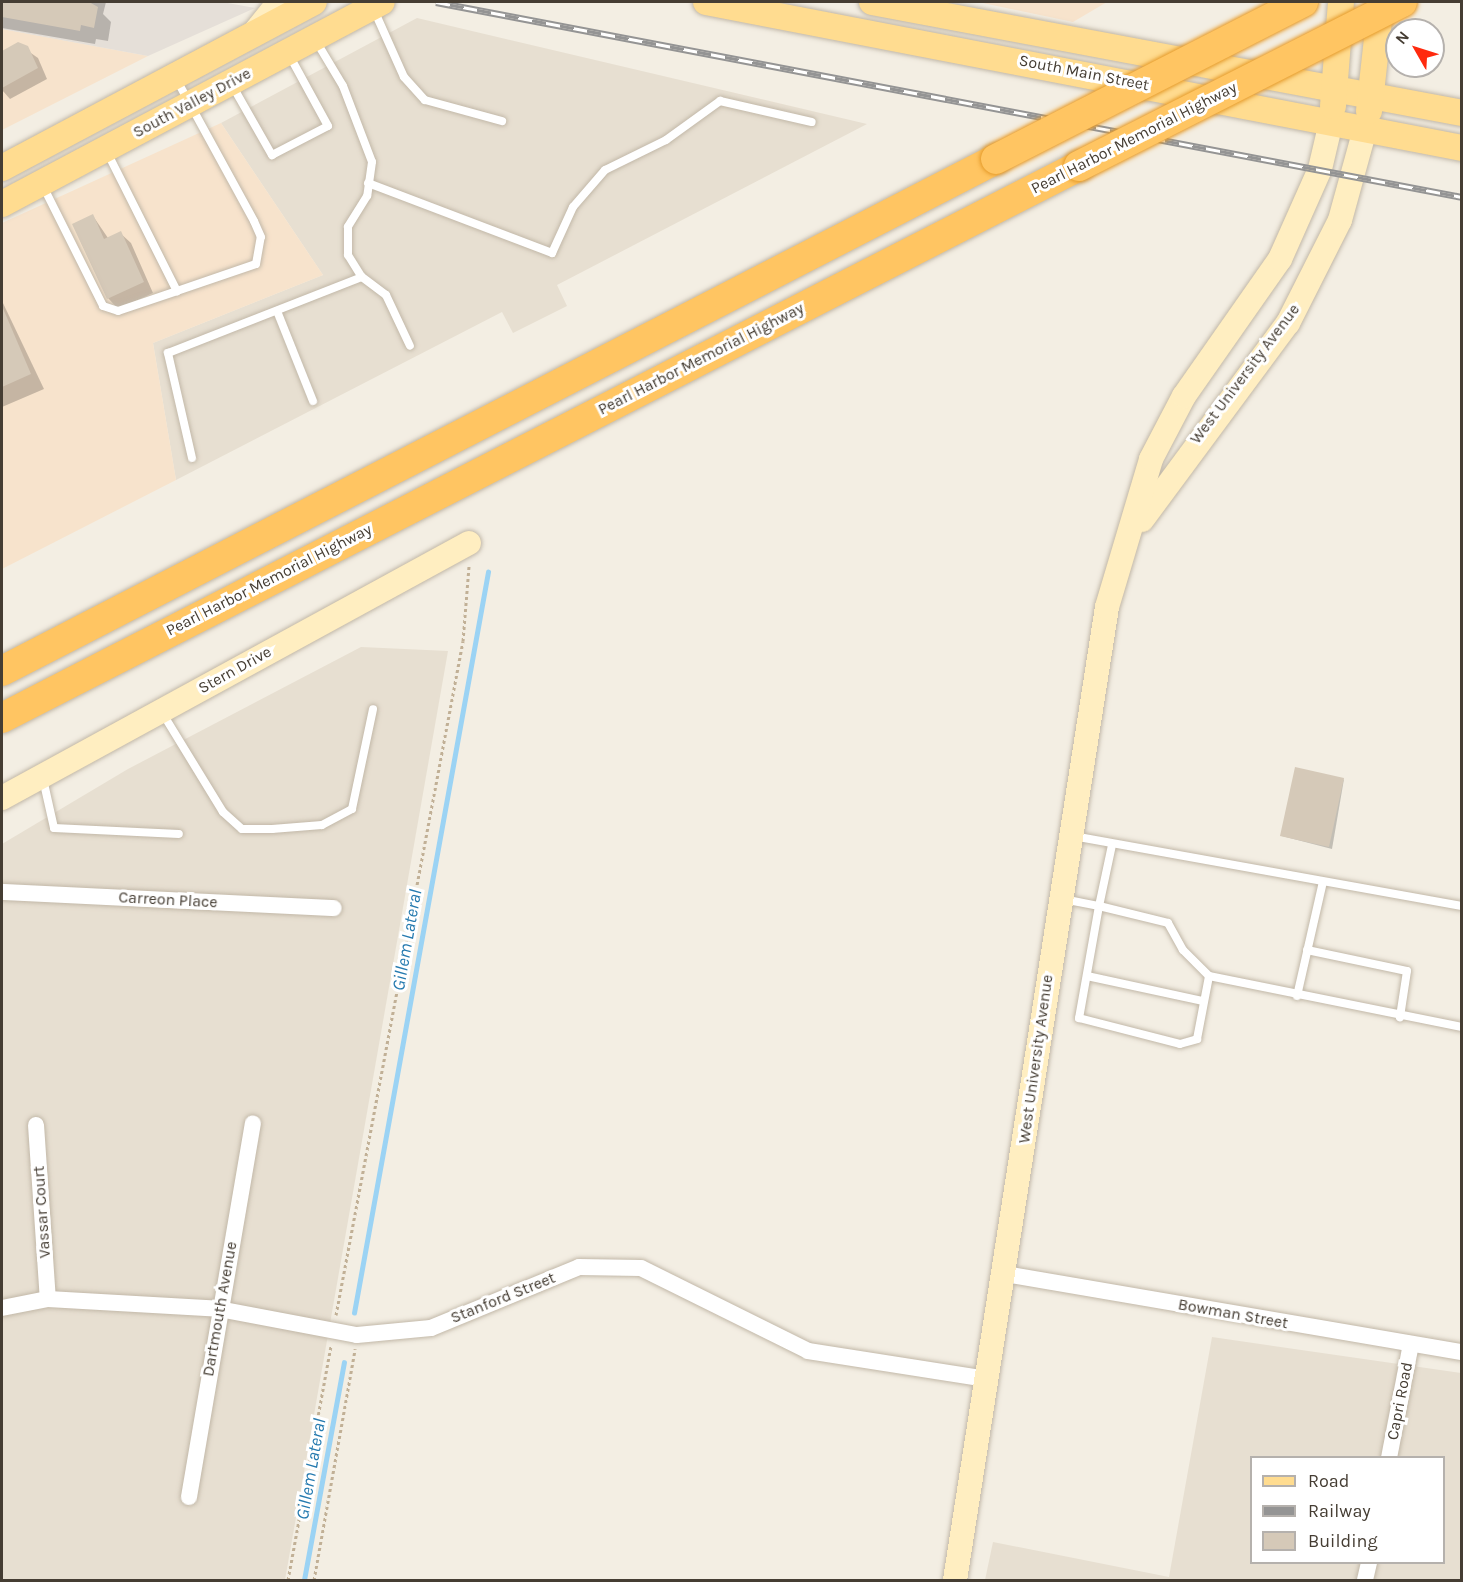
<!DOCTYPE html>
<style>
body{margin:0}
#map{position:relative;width:1463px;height:1582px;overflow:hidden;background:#f3eee3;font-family:Karla,sans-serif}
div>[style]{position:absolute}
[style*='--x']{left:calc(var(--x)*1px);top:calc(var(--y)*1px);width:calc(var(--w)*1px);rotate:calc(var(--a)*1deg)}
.residential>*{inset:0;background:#e7dfd1}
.commercial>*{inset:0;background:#f7e3cc}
.industrial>*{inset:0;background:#e5dfd8}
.shadow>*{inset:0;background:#0003}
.stream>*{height:4.5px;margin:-2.25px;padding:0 2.25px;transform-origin:2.25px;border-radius:2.25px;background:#9bd3f4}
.building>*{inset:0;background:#d5c9b8}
.path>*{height:3px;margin-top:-1.5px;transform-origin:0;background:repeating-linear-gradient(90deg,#c1b096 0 3px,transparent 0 6px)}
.roads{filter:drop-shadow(0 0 2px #c2b8a8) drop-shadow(0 0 2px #c2b8a8)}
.lane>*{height:8px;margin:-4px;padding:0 4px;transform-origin:4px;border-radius:4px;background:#fff}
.street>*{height:16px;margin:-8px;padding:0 8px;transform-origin:8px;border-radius:8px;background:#fff}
.secondary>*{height:24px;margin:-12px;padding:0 12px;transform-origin:12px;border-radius:12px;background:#ffeec1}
.primary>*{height:26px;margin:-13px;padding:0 13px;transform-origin:13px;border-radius:13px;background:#ffdc90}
.highway>*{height:30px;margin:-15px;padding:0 15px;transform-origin:15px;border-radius:15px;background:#ffc562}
.rail>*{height:7px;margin-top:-3.5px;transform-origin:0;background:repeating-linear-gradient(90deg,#fff 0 14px,#949494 0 28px);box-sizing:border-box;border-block:2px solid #949494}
.bridges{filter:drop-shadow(0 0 2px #e69b2a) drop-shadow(0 0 2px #e69b2a)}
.highway-bridge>*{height:30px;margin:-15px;padding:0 15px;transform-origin:15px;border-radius:15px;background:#ffc562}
span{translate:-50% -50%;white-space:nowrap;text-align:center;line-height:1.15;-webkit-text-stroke:6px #fff;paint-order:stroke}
.street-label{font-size:16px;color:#453d33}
.water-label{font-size:18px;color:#257aaf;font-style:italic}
.frame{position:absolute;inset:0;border:3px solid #453d33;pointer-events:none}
.legend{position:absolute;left:1250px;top:1456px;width:195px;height:108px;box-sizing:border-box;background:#fff;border:2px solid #b5b1ad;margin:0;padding:8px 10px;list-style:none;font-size:18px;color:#453d33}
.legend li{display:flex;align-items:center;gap:12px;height:30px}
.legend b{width:30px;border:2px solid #b5b1ad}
.north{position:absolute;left:1385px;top:18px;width:60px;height:60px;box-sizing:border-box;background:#fff;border:2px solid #b5b1ad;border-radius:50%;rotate:309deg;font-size:16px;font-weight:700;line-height:24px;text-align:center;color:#453d33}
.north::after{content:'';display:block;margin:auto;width:21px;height:27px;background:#ff2a0e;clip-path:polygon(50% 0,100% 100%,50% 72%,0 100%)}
</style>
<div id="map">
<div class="residential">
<i style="clip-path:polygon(417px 18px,867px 124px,557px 285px,567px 306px,513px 333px,502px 312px,176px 480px,153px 343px,323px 275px,221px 123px)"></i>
<i style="clip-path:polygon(361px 647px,448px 651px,285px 1580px,2px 1580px,2px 844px,128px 769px)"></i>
<i style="clip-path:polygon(evenodd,1212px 1337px,1461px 1373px,1461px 1580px,985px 1580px,993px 1542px,1169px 1577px,1212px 1337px,1252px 1458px,1444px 1458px,1444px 1562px,1252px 1562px,1252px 1458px)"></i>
</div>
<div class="commercial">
<i style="clip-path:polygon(978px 2px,1107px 2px,1073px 22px)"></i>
<i style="clip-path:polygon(2px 29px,148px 56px,2px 130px)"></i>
<i style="clip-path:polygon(221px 123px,323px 275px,153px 343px,176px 480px,2px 569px,2px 223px)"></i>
</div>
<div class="industrial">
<i style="clip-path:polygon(2px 2px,222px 2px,255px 8px,148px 56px,2px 29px)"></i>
</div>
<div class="shadow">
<i style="clip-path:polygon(2px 2px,106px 2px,103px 14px,111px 22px,108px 41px,96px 39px,95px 44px,2px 28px)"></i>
<i style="clip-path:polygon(18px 44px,38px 58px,47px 79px,10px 99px,2px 90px,2px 53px)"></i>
<i style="clip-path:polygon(93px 216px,108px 238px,120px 233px,131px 243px,153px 293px,118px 309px,108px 298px)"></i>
<i style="clip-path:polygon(2px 301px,44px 389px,2px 407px)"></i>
<i style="clip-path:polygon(1344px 779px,1332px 849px,1282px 836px)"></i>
</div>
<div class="stream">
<i style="--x:354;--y:1313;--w:753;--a:-79.75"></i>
<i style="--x:304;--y:1580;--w:221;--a:-79.6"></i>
</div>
<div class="building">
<i style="clip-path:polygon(2px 2px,89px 2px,98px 7px,94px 28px,81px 25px,80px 31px,2px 17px)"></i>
<i style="clip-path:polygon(18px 42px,28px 46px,38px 68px,2px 88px,2px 51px)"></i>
<i style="clip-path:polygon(93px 214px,104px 239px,121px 231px,144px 282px,107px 299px,72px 224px)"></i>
<i style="clip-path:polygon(2px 306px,31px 374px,2px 387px)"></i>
<i style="clip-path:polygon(1295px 767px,1344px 778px,1329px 847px,1280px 836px)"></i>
</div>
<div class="path">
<i style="--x:336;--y:1315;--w:686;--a:-79.33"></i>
<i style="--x:463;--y:641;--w:75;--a:-85.4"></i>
<i style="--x:288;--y:1580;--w:239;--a:-79.6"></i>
<i style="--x:314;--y:1580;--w:235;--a:-79.9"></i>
</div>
<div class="roads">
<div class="lane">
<i style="--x:374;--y:10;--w:73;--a:65.9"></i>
<i style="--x:404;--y:77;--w:31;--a:48"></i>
<i style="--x:425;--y:100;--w:80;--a:15.3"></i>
<i style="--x:316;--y:41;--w:52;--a:59"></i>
<i style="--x:343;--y:86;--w:81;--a:69.1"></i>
<i style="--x:372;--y:162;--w:34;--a:98"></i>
<i style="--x:367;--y:196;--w:36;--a:122"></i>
<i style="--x:348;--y:227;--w:28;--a:90"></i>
<i style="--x:348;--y:255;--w:26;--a:58"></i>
<i style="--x:362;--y:277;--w:30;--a:37"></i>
<i style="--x:386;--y:295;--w:56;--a:64.8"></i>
<i style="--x:232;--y:85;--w:81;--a:60.3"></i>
<i style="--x:272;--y:155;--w:63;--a:-27.4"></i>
<i style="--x:328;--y:126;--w:83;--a:-118.7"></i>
<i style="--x:107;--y:152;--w:156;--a:63.3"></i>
<i style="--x:177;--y:291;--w:83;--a:-18.9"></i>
<i style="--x:256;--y:264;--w:27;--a:-80"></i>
<i style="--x:261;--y:237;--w:17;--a:-114"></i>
<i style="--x:254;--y:221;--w:164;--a:-118.7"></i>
<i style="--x:368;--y:183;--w:197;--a:20.8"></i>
<i style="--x:552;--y:253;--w:51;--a:-65.5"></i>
<i style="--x:573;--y:207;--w:49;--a:-49.1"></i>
<i style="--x:605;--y:170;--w:68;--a:-26.2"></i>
<i style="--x:666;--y:140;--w:67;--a:-35.8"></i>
<i style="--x:720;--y:101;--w:94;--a:12.9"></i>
<i style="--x:43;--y:186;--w:134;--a:63.4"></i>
<i style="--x:103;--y:306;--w:16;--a:18"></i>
<i style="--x:118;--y:311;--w:62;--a:-18.7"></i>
<i style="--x:277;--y:311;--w:97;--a:68.2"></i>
<i style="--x:192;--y:458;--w:108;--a:-102.9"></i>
<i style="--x:168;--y:353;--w:208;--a:-21.4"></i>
<i style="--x:163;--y:714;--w:115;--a:58.5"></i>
<i style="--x:223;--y:812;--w:25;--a:42"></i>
<i style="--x:242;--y:829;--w:30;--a:0"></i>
<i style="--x:272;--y:829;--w:50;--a:-4.6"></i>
<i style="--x:322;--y:825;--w:34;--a:-28"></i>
<i style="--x:352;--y:809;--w:102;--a:-78.1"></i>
<i style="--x:43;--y:779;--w:50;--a:77.3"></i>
<i style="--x:54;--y:828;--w:125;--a:2.7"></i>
<i style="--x:1073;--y:836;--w:395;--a:10.2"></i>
<i style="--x:1112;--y:845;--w:62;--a:102"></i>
<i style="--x:1099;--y:906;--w:71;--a:13.8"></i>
<i style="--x:1168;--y:923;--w:31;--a:61"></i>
<i style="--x:1183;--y:950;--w:37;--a:45"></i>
<i style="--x:1063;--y:899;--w:37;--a:11"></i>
<i style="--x:1099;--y:906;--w:114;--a:100.1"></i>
<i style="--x:1079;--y:1018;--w:104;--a:14.4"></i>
<i style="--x:1180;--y:1044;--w:18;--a:-16"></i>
<i style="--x:1197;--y:1039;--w:64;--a:-79.2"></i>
<i style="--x:1209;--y:976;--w:258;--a:11.4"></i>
<i style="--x:1307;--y:950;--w:102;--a:11.9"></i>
<i style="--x:1407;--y:971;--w:47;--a:98.7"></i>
<i style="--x:1087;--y:976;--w:119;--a:12.2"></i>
<i style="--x:1297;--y:996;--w:117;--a:-77.2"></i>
</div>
<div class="street">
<i style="--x:2;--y:892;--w:332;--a:2.8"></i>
<i style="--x:36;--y:1125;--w:174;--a:86.1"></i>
<i style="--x:1005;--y:1274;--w:464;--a:9.7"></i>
<i style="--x:2;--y:1308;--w:47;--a:-11.1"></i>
<i style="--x:48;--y:1299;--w:171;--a:3.3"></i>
<i style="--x:219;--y:1309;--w:140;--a:10.7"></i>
<i style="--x:357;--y:1335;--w:74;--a:-5.4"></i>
<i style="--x:431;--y:1328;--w:160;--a:-22.4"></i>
<i style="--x:579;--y:1267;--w:62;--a:0.9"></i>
<i style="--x:641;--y:1268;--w:186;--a:26.4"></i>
<i style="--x:808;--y:1351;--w:181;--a:8.9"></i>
<i style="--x:1389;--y:1458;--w:116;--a:-79.1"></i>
<i style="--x:189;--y:1497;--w:379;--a:-80.3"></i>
<i style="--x:1365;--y:1580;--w:18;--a:-77"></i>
</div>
<div class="secondary">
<i style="--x:254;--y:33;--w:40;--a:-51"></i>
<i style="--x:1142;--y:520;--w:245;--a:-53.5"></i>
<i style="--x:1288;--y:323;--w:115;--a:-63.2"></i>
<i style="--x:1340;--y:220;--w:94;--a:-74.6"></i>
<i style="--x:2;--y:798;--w:532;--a:-28.64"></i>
<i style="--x:955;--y:1580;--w:985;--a:-81.12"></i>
<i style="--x:1107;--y:607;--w:154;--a:-73.4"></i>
<i style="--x:1151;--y:459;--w:71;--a:-62.4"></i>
<i style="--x:1184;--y:396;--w:167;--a:-55"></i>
<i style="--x:1280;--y:259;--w:98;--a:-66"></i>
<i style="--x:1320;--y:169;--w:48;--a:-76.8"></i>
</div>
<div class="primary">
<i style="--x:706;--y:2;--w:770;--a:10.93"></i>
<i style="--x:872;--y:2;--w:600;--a:10.65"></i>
<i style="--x:1333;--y:106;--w:104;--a:-85.6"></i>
<i style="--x:1369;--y:111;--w:110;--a:-83.7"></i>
<i style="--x:2;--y:168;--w:353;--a:-28"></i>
<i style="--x:2;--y:204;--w:430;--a:-28"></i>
</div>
<div class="highway">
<i style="--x:2;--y:671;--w:1118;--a:-27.25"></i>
<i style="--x:2;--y:718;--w:1210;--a:-27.14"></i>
</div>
</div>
<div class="rail">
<i style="--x:436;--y:2;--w:1044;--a:10.76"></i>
</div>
<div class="bridges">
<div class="highway-bridge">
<i style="--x:996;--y:159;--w:345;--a:-27.1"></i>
<i style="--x:1079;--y:166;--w:362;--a:-26.9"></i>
</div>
</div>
<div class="street-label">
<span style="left:1084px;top:73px;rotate:11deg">South Main Street</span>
<span style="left:192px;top:103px;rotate:-28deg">South Valley Drive</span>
<span style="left:1134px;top:138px;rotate:-27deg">Pearl Harbor Memorial Highway</span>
<span style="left:701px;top:359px;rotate:-27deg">Pearl Harbor Memorial Highway</span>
<span style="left:1245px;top:374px;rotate:-53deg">West University Avenue</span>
<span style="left:269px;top:580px;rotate:-27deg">Pearl Harbor Memorial Highway</span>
<span style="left:235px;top:670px;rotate:-29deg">Stern Drive</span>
<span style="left:168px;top:900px;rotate:3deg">Carreon Place</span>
<span style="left:1036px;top:1059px;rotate:-82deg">West University Avenue</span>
<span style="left:42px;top:1212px;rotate:-94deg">Vassar Court</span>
<span style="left:503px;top:1298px;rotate:-22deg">Stanford Street</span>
<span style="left:220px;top:1309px;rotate:-80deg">Dartmouth Avenue</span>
<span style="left:1233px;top:1314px;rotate:10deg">Bowman Street</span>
<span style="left:1400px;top:1401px;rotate:-79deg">Capri Road</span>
</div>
<div class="water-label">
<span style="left:407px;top:940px;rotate:-80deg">Gillem Lateral</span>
<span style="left:311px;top:1469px;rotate:-80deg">Gillem Lateral</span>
</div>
<div class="frame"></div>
<ul class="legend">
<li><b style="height:8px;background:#ffdc90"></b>Road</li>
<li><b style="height:8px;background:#949494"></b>Railway</li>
<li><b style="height:16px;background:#d5c9b8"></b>Building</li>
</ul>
<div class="north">N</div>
</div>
